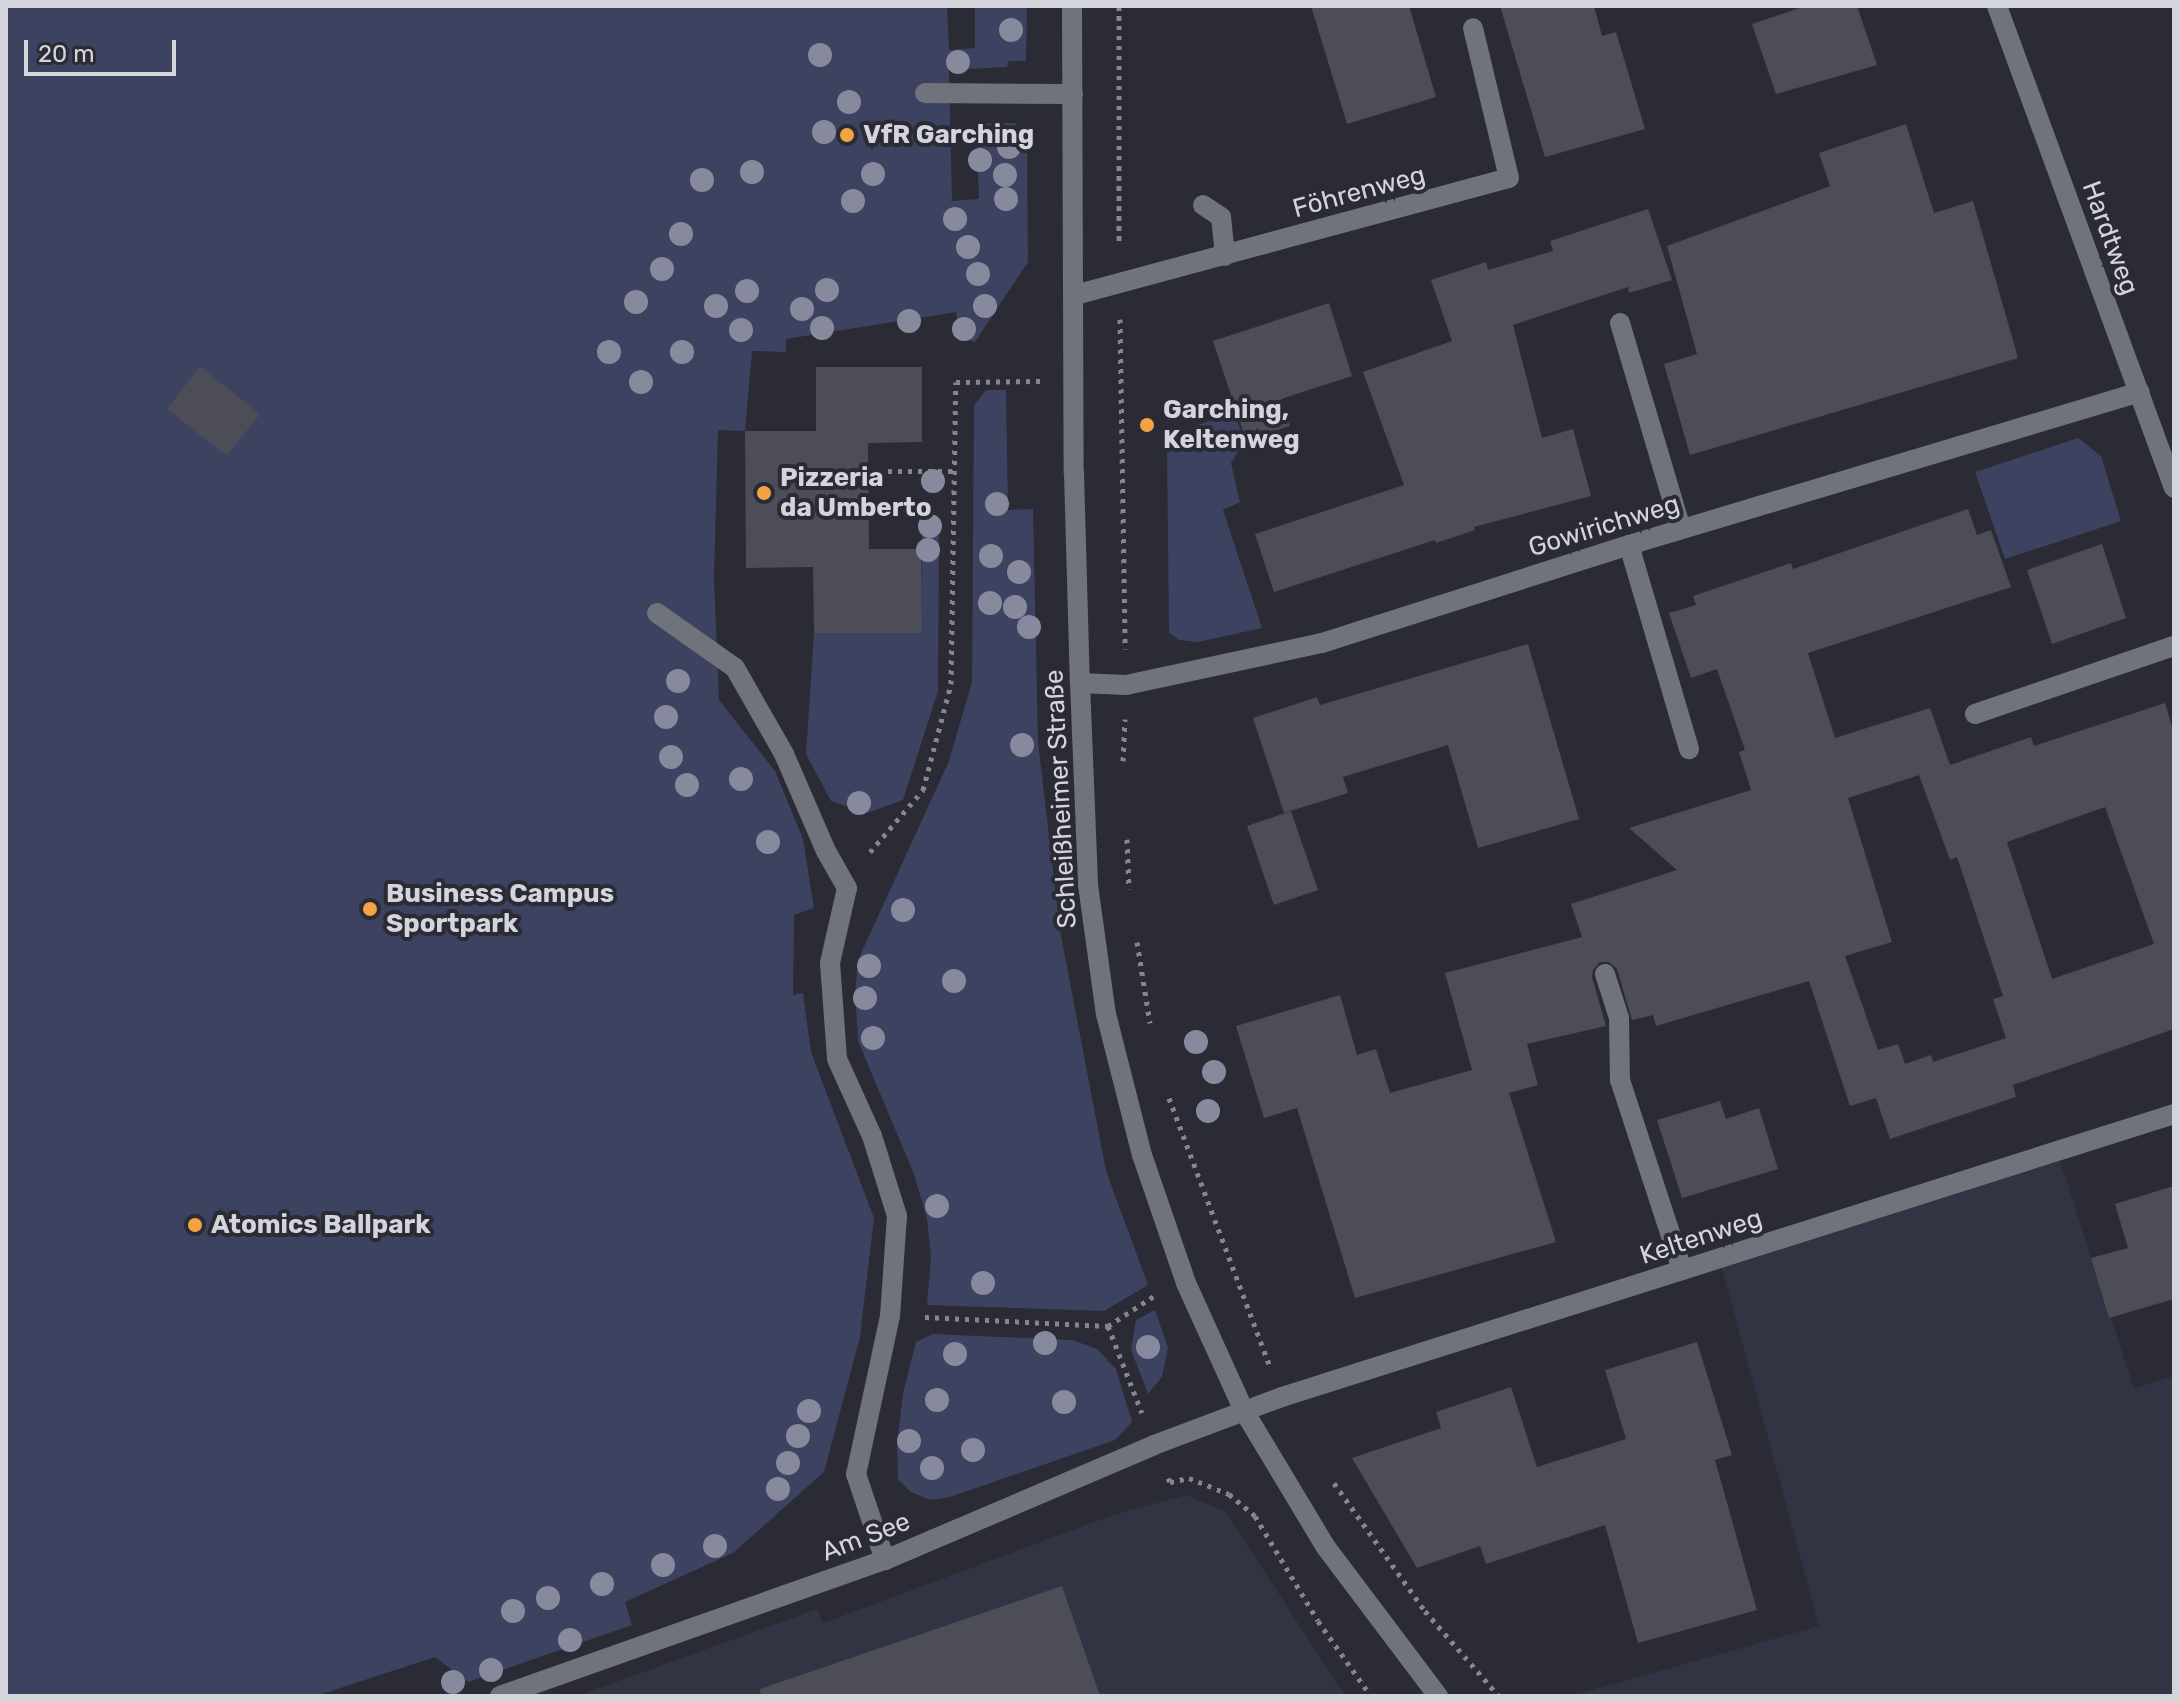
<!DOCTYPE html>
<meta charset="utf-8">
<style>
body{margin:0}
#map{position:relative;width:2180px;height:1702px;overflow:hidden;background:#2a2b34;font-family:Rubik,sans-serif}
div>[style]{position:absolute}
[style*='--x']{left:calc(var(--x)*1px);top:calc(var(--y)*1px);width:calc(var(--w)*1px);rotate:calc(var(--a)*1deg)}
.built>*{inset:0;background:#313442}
.green>*{inset:0;background:#3d4260}
.building>*{inset:0;background:#4c4d57}
.path>*{height:5px;margin-top:-2.5px;transform-origin:0;background:repeating-linear-gradient(90deg,#86878e 0 4px,transparent 0 10px)}
.minor>*{height:20px;margin:-10px;padding:0 10px;transform-origin:10px;border-radius:10px;background:#70727c}
.trees>*{width:24px;height:24px;margin:-12px;border-radius:50%;background:#878a9d}
.dots>*{width:22px;height:22px;translate:-50% -50%;box-sizing:border-box;border:4px solid #2a2b34;border-radius:50%}
span{translate:-50% -50%;white-space:nowrap;text-align:center;line-height:1.15;-webkit-text-stroke:8px #2a2b34;paint-order:stroke}
.poi-label{font-size:26px;color:#d4d5db;font-weight:700}
.left{translate:0 -50%;text-align:left}
.street-label{font-size:26px;color:#d4d5db}
.frame{position:absolute;inset:0;border:8px solid #d4d5db;pointer-events:none}
.scale{position:absolute;left:24px;top:40px;width:152px;height:36px;box-sizing:border-box;border:4px solid #d4d5db;border-top:0;padding-left:10px;font-size:24px;line-height:28px;white-space:nowrap;color:#d4d5db;-webkit-text-stroke:6px #2a2b34;paint-order:stroke}
</style>
<div id="map">
<div class="built">
<i style="clip-path:polygon(2060px 1161px,2134px 1388px,2174px 1376px,2174px 1696px,1572px 1696px,1819px 1626px,1722px 1268px)"></i>
<i style="clip-path:polygon(1186px 1495px,1226px 1512px,1345px 1696px,577px 1696px,817px 1609px,823px 1623px,1113px 1515px)"></i>
</div>
<div class="green">
<i style="clip-path:polygon(6px 6px,947px 6px,949px 50px,975px 48px,975px 6px,1027px 6px,1026px 61px,1009px 61px,1007px 67px,949px 70px,952px 201px,979px 199px,976px 124px,1015px 123px,1027px 143px,1028px 262px,975px 342px,959px 337px,956px 312px,786px 339px,786px 352px,752px 351px,745px 431px,718px 430px,714px 578px,719px 700px,775px 771px,803px 839px,814px 908px,794px 915px,793px 995px,803px 993px,811px 1052px,874px 1218px,860px 1337px,824px 1472px,733px 1553px,625px 1602px,632px 1625px,468px 1682px,435px 1657px,316px 1696px,6px 1696px)"></i>
<i style="clip-path:polygon(986px 390px,1006px 390px,1008px 510px,1033px 509px,1038px 742px,1060px 930px,1106px 1171px,1148px 1285px,1104px 1311px,927px 1305px,931px 1257px,927px 1219px,914px 1174px,858px 1041px,855px 993px,858px 960px,949px 761px,972px 682px,974px 406px)"></i>
<i style="clip-path:polygon(1233px 413px,1246px 440px,1231px 463px,1240px 502px,1223px 510px,1262px 628px,1198px 642px,1179px 640px,1169px 633px,1167px 448px,1190px 448px,1195px 426px)"></i>
<i style="clip-path:polygon(2078px 438px,2101px 456px,2121px 521px,2005px 559px,1975px 472px)"></i>
<i style="clip-path:polygon(922px 525px,939px 525px,938px 691px,903px 800px,867px 813px,831px 801px,806px 754px,814px 633px,921px 633px)"></i>
<i style="clip-path:polygon(1155px 1310px,1168px 1348px,1162px 1377px,1148px 1394px,1131px 1350px,1136px 1320px)"></i>
<i style="clip-path:polygon(933px 1334px,1072px 1340px,1097px 1349px,1116px 1369px,1132px 1422px,1115px 1440px,950px 1497px,930px 1500px,911px 1492px,898px 1479px,897px 1446px,903px 1393px,916px 1342px)"></i>
</div>
<div class="building">
<i style="clip-path:polygon(1311px 6px,1409px 6px,1436px 97px,1347px 124px)"></i>
<i style="clip-path:polygon(1500px 6px,1594px 6px,1602px 36px,1616px 32px,1645px 129px,1545px 157px)"></i>
<i style="clip-path:polygon(1805px 6px,1857px 6px,1877px 65px,1776px 94px,1752px 24px)"></i>
<i style="clip-path:polygon(1906px 124px,1934px 213px,1973px 201px,2018px 358px,1690px 455px,1664px 364px,1697px 354px,1667px 246px,1830px 186px,1819px 153px)"></i>
<i style="clip-path:polygon(1648px 209px,1672px 280px,1629px 293px,1628px 287px,1513px 325px,1542px 438px,1573px 429px,1591px 496px,1474px 527px,1475px 530px,1436px 543px,1435px 540px,1274px 592px,1255px 534px,1404px 485px,1363px 372px,1452px 341px,1431px 280px,1486px 262px,1488px 270px,1553px 251px,1550px 241px)"></i>
<i style="clip-path:polygon(1329px 303px,1352px 376px,1281px 399px,1290px 426px,1246px 440px,1213px 341px)"></i>
<i style="clip-path:polygon(200px 366px,260px 414px,227px 456px,167px 409px)"></i>
<i style="clip-path:polygon(816px 367px,922px 367px,922px 442px,868px 443px,869px 549px,921px 549px,922px 633px,814px 633px,813px 567px,746px 568px,745px 431px,816px 431px)"></i>
<i style="clip-path:polygon(evenodd,1968px 509px,1977px 535px,1991px 530px,2011px 587px,1808px 653px,1835px 738px,1930px 708px,1950px 765px,2031px 737px,2034px 746px,2165px 703px,2174px 733px,2174px 1029px,2013px 1085px,2016px 1097px,1890px 1139px,1876px 1098px,1850px 1106px,1809px 981px,1656px 1026px,1653px 1015px,1632px 1020px,1617px 969px,1609px 962px,1600px 962px,1593px 970px,1592px 977px,1606px 1026px,1527px 1044px,1538px 1085px,1509px 1093px,1556px 1242px,1355px 1298px,1297px 1108px,1264px 1118px,1236px 1026px,1340px 995px,1357px 1055px,1376px 1049px,1390px 1093px,1472px 1070px,1445px 973px,1582px 937px,1571px 904px,1677px 870px,1629px 828px,1751px 790px,1739px 752px,1745px 750px,1717px 669px,1691px 678px,1669px 613px,1696px 605px,1693px 596px,1791px 563px,1793px 569px,1968px 509px,1944px 767px,1919px 775px,1950px 860px,1957px 857px,2003px 996px,1993px 999px,2006px 1038px,1933px 1062px,1931px 1055px,1905px 1064px,1898px 1044px,1878px 1050px,1845px 956px,1892px 942px,1848px 798px,1944px 767px,1968px 509px,2105px 807px,2154px 944px,2052px 979px,2007px 842px,2105px 807px)"></i>
<i style="clip-path:polygon(2102px 544px,2126px 618px,2052px 644px,2027px 570px)"></i>
<i style="clip-path:polygon(1528px 644px,1579px 819px,1478px 848px,1448px 745px,1343px 777px,1348px 793px,1284px 813px,1253px 718px,1317px 697px,1320px 705px)"></i>
<i style="clip-path:polygon(1291px 811px,1318px 890px,1274px 905px,1247px 826px)"></i>
<i style="clip-path:polygon(1720px 1101px,1726px 1119px,1759px 1108px,1778px 1169px,1682px 1198px,1657px 1120px)"></i>
<i style="clip-path:polygon(2174px 1186px,2174px 1299px,2109px 1318px,2091px 1258px,2128px 1248px,2115px 1204px)"></i>
<i style="clip-path:polygon(1697px 1342px,1732px 1455px,1715px 1460px,1757px 1610px,1638px 1643px,1605px 1525px,1486px 1564px,1480px 1546px,1417px 1568px,1352px 1458px,1441px 1428px,1436px 1412px,1511px 1387px,1537px 1467px,1626px 1439px,1605px 1370px)"></i>
<i style="clip-path:polygon(1062px 1586px,1100px 1696px,761px 1696px,760px 1689px)"></i>
</div>
<div class="path">
<i style="--x:1119;--y:6;--w:239;--a:90"></i>
<i style="--x:1120;--y:319;--w:330;--a:89.1"></i>
<i style="--x:868;--y:471;--w:86;--a:0"></i>
<i style="--x:1123;--y:761;--w:42;--a:-87.3"></i>
<i style="--x:1127;--y:839;--w:50;--a:87.7"></i>
<i style="--x:870;--y:852;--w:82;--a:-49.5"></i>
<i style="--x:923;--y:790;--w:110;--a:-75.2"></i>
<i style="--x:951;--y:684;--w:302;--a:-89.1"></i>
<i style="--x:956;--y:382;--w:84;--a:-0.7"></i>
<i style="--x:1137;--y:942;--w:82;--a:80.9"></i>
<i style="--x:1169;--y:1098;--w:286;--a:69.4"></i>
<i style="--x:925;--y:1317;--w:183;--a:2.8"></i>
<i style="--x:1108;--y:1326;--w:55;--a:-33.1"></i>
<i style="--x:1108;--y:1326;--w:93;--a:68.7"></i>
<i style="--x:1168;--y:1478;--w:4;--a:63"></i>
<i style="--x:1170;--y:1482;--w:19;--a:-12"></i>
<i style="--x:1189;--y:1478;--w:43;--a:21.8"></i>
<i style="--x:1229;--y:1494;--w:34;--a:40"></i>
<i style="--x:1255;--y:1516;--w:122;--a:59"></i>
<i style="--x:1318;--y:1621;--w:92;--a:54.8"></i>
<i style="--x:1334;--y:1483;--w:157;--a:54.6"></i>
<i style="--x:1425;--y:1611;--w:113;--a:49"></i>
</div>
<div class="minor">
<i style="--x:1072;--y:6;--w:467;--a:89.8"></i>
<i style="--x:1074;--y:473;--w:210;--a:88.4"></i>
<i style="--x:1080;--y:683;--w:202;--a:87.7"></i>
<i style="--x:1088;--y:885;--w:130;--a:82.1"></i>
<i style="--x:1106;--y:1014;--w:146;--a:75.7"></i>
<i style="--x:1142;--y:1155;--w:135;--a:71"></i>
<i style="--x:1186;--y:1283;--w:141;--a:65.6"></i>
<i style="--x:1244;--y:1411;--w:157;--a:59"></i>
<i style="--x:1325;--y:1546;--w:188;--a:53"></i>
<i style="--x:1997;--y:6;--w:513;--a:69.84"></i>
<i style="--x:925;--y:93;--w:148;--a:0.4"></i>
<i style="--x:1203;--y:205;--w:22;--a:34"></i>
<i style="--x:1221;--y:217;--w:39;--a:84"></i>
<i style="--x:1075;--y:295;--w:449;--a:-15.1"></i>
<i style="--x:1509;--y:178;--w:154;--a:-103.5"></i>
<i style="--x:1620;--y:323;--w:215;--a:73.5"></i>
<i style="--x:1629;--y:545;--w:213;--a:73.6"></i>
<i style="--x:657;--y:613;--w:95;--a:35.2"></i>
<i style="--x:735;--y:668;--w:99;--a:60.3"></i>
<i style="--x:784;--y:754;--w:106;--a:66.6"></i>
<i style="--x:826;--y:851;--w:43;--a:60.4"></i>
<i style="--x:847;--y:888;--w:77;--a:102.8"></i>
<i style="--x:830;--y:963;--w:96;--a:85.8"></i>
<i style="--x:837;--y:1059;--w:85;--a:65.6"></i>
<i style="--x:872;--y:1136;--w:84;--a:72.6"></i>
<i style="--x:897;--y:1216;--w:100;--a:94"></i>
<i style="--x:890;--y:1316;--w:162;--a:102.1"></i>
<i style="--x:856;--y:1474;--w:91;--a:71.4"></i>
<i style="--x:1080;--y:683;--w:46;--a:2.5"></i>
<i style="--x:1126;--y:685;--w:200;--a:-12.1"></i>
<i style="--x:1322;--y:643;--w:322;--a:-17.7"></i>
<i style="--x:1629;--y:545;--w:533;--a:-16.67"></i>
<i style="--x:1975;--y:714;--w:210;--a:-18.9"></i>
<i style="--x:1605;--y:974;--w:46;--a:72.3"></i>
<i style="--x:1619;--y:1018;--w:62;--a:89.1"></i>
<i style="--x:1620;--y:1080;--w:200;--a:71.9"></i>
<i style="--x:500;--y:1696;--w:408;--a:-19.5"></i>
<i style="--x:885;--y:1560;--w:293;--a:-23.1"></i>
<i style="--x:1154;--y:1445;--w:137;--a:-20.6"></i>
<i style="--x:1282;--y:1397;--w:936;--a:-17.6"></i>
</div>
<div class="trees">
<i style="left:1011px;top:30px"></i>
<i style="left:820px;top:55px"></i>
<i style="left:958px;top:62px"></i>
<i style="left:849px;top:102px"></i>
<i style="left:824px;top:132px"></i>
<i style="left:1009px;top:147px"></i>
<i style="left:980px;top:160px"></i>
<i style="left:752px;top:172px"></i>
<i style="left:873px;top:174px"></i>
<i style="left:1005px;top:175px"></i>
<i style="left:702px;top:180px"></i>
<i style="left:1006px;top:199px"></i>
<i style="left:853px;top:201px"></i>
<i style="left:955px;top:219px"></i>
<i style="left:681px;top:234px"></i>
<i style="left:968px;top:247px"></i>
<i style="left:662px;top:269px"></i>
<i style="left:978px;top:274px"></i>
<i style="left:827px;top:290px"></i>
<i style="left:747px;top:291px"></i>
<i style="left:636px;top:302px"></i>
<i style="left:716px;top:306px"></i>
<i style="left:985px;top:306px"></i>
<i style="left:802px;top:309px"></i>
<i style="left:909px;top:321px"></i>
<i style="left:822px;top:328px"></i>
<i style="left:964px;top:329px"></i>
<i style="left:741px;top:330px"></i>
<i style="left:609px;top:352px"></i>
<i style="left:682px;top:352px"></i>
<i style="left:641px;top:382px"></i>
<i style="left:933px;top:481px"></i>
<i style="left:997px;top:504px"></i>
<i style="left:930px;top:526px"></i>
<i style="left:928px;top:550px"></i>
<i style="left:991px;top:556px"></i>
<i style="left:1019px;top:572px"></i>
<i style="left:990px;top:603px"></i>
<i style="left:1015px;top:607px"></i>
<i style="left:1029px;top:627px"></i>
<i style="left:678px;top:681px"></i>
<i style="left:666px;top:717px"></i>
<i style="left:1022px;top:745px"></i>
<i style="left:671px;top:757px"></i>
<i style="left:741px;top:779px"></i>
<i style="left:687px;top:785px"></i>
<i style="left:859px;top:803px"></i>
<i style="left:768px;top:842px"></i>
<i style="left:903px;top:910px"></i>
<i style="left:869px;top:966px"></i>
<i style="left:954px;top:981px"></i>
<i style="left:865px;top:998px"></i>
<i style="left:873px;top:1038px"></i>
<i style="left:1196px;top:1042px"></i>
<i style="left:1214px;top:1072px"></i>
<i style="left:1208px;top:1111px"></i>
<i style="left:937px;top:1206px"></i>
<i style="left:983px;top:1283px"></i>
<i style="left:1045px;top:1343px"></i>
<i style="left:1148px;top:1347px"></i>
<i style="left:955px;top:1354px"></i>
<i style="left:937px;top:1400px"></i>
<i style="left:1064px;top:1402px"></i>
<i style="left:809px;top:1411px"></i>
<i style="left:798px;top:1436px"></i>
<i style="left:909px;top:1441px"></i>
<i style="left:973px;top:1450px"></i>
<i style="left:788px;top:1463px"></i>
<i style="left:932px;top:1468px"></i>
<i style="left:778px;top:1489px"></i>
<i style="left:715px;top:1546px"></i>
<i style="left:663px;top:1565px"></i>
<i style="left:602px;top:1584px"></i>
<i style="left:548px;top:1598px"></i>
<i style="left:513px;top:1611px"></i>
<i style="left:570px;top:1640px"></i>
<i style="left:491px;top:1670px"></i>
<i style="left:453px;top:1682px"></i>
</div>
<div class="dots">
<i style="left:847px;top:135px;background:#f4a344"></i>
<i style="left:1147px;top:425px;background:#f4a344"></i>
<i style="left:764px;top:493px;background:#f4a344"></i>
<i style="left:370px;top:909px;background:#f4a344"></i>
<i style="left:195px;top:1225px;background:#f4a344"></i>
</div>
<div class="poi-label">
<span class="left" style="left:863px;top:135px">VfR Garching</span>
<span class="left" style="left:1163px;top:425px">Garching,<br>Keltenweg</span>
<span class="left" style="left:780px;top:493px">Pizzeria<br>da Umberto</span>
<span class="left" style="left:386px;top:909px">Business Campus<br>Sportpark</span>
<span class="left" style="left:211px;top:1225px">Atomics Ballpark</span>
</div>
<div class="street-label">
<span style="left:1359px;top:192px;rotate:-15deg">Föhrenweg</span>
<span style="left:2110px;top:238px;rotate:70deg">Hardtweg</span>
<span style="left:1604px;top:526px;rotate:-17deg">Gowirichweg</span>
<span style="left:1061px;top:799px;rotate:-93deg">Schleißheimer Straße</span>
<span style="left:1701px;top:1237px;rotate:-18deg">Keltenweg</span>
<span style="left:866px;top:1537px;rotate:-21deg">Am See</span>
</div>
<div class="frame"></div>
<div class="scale">20 m</div>
</div>
